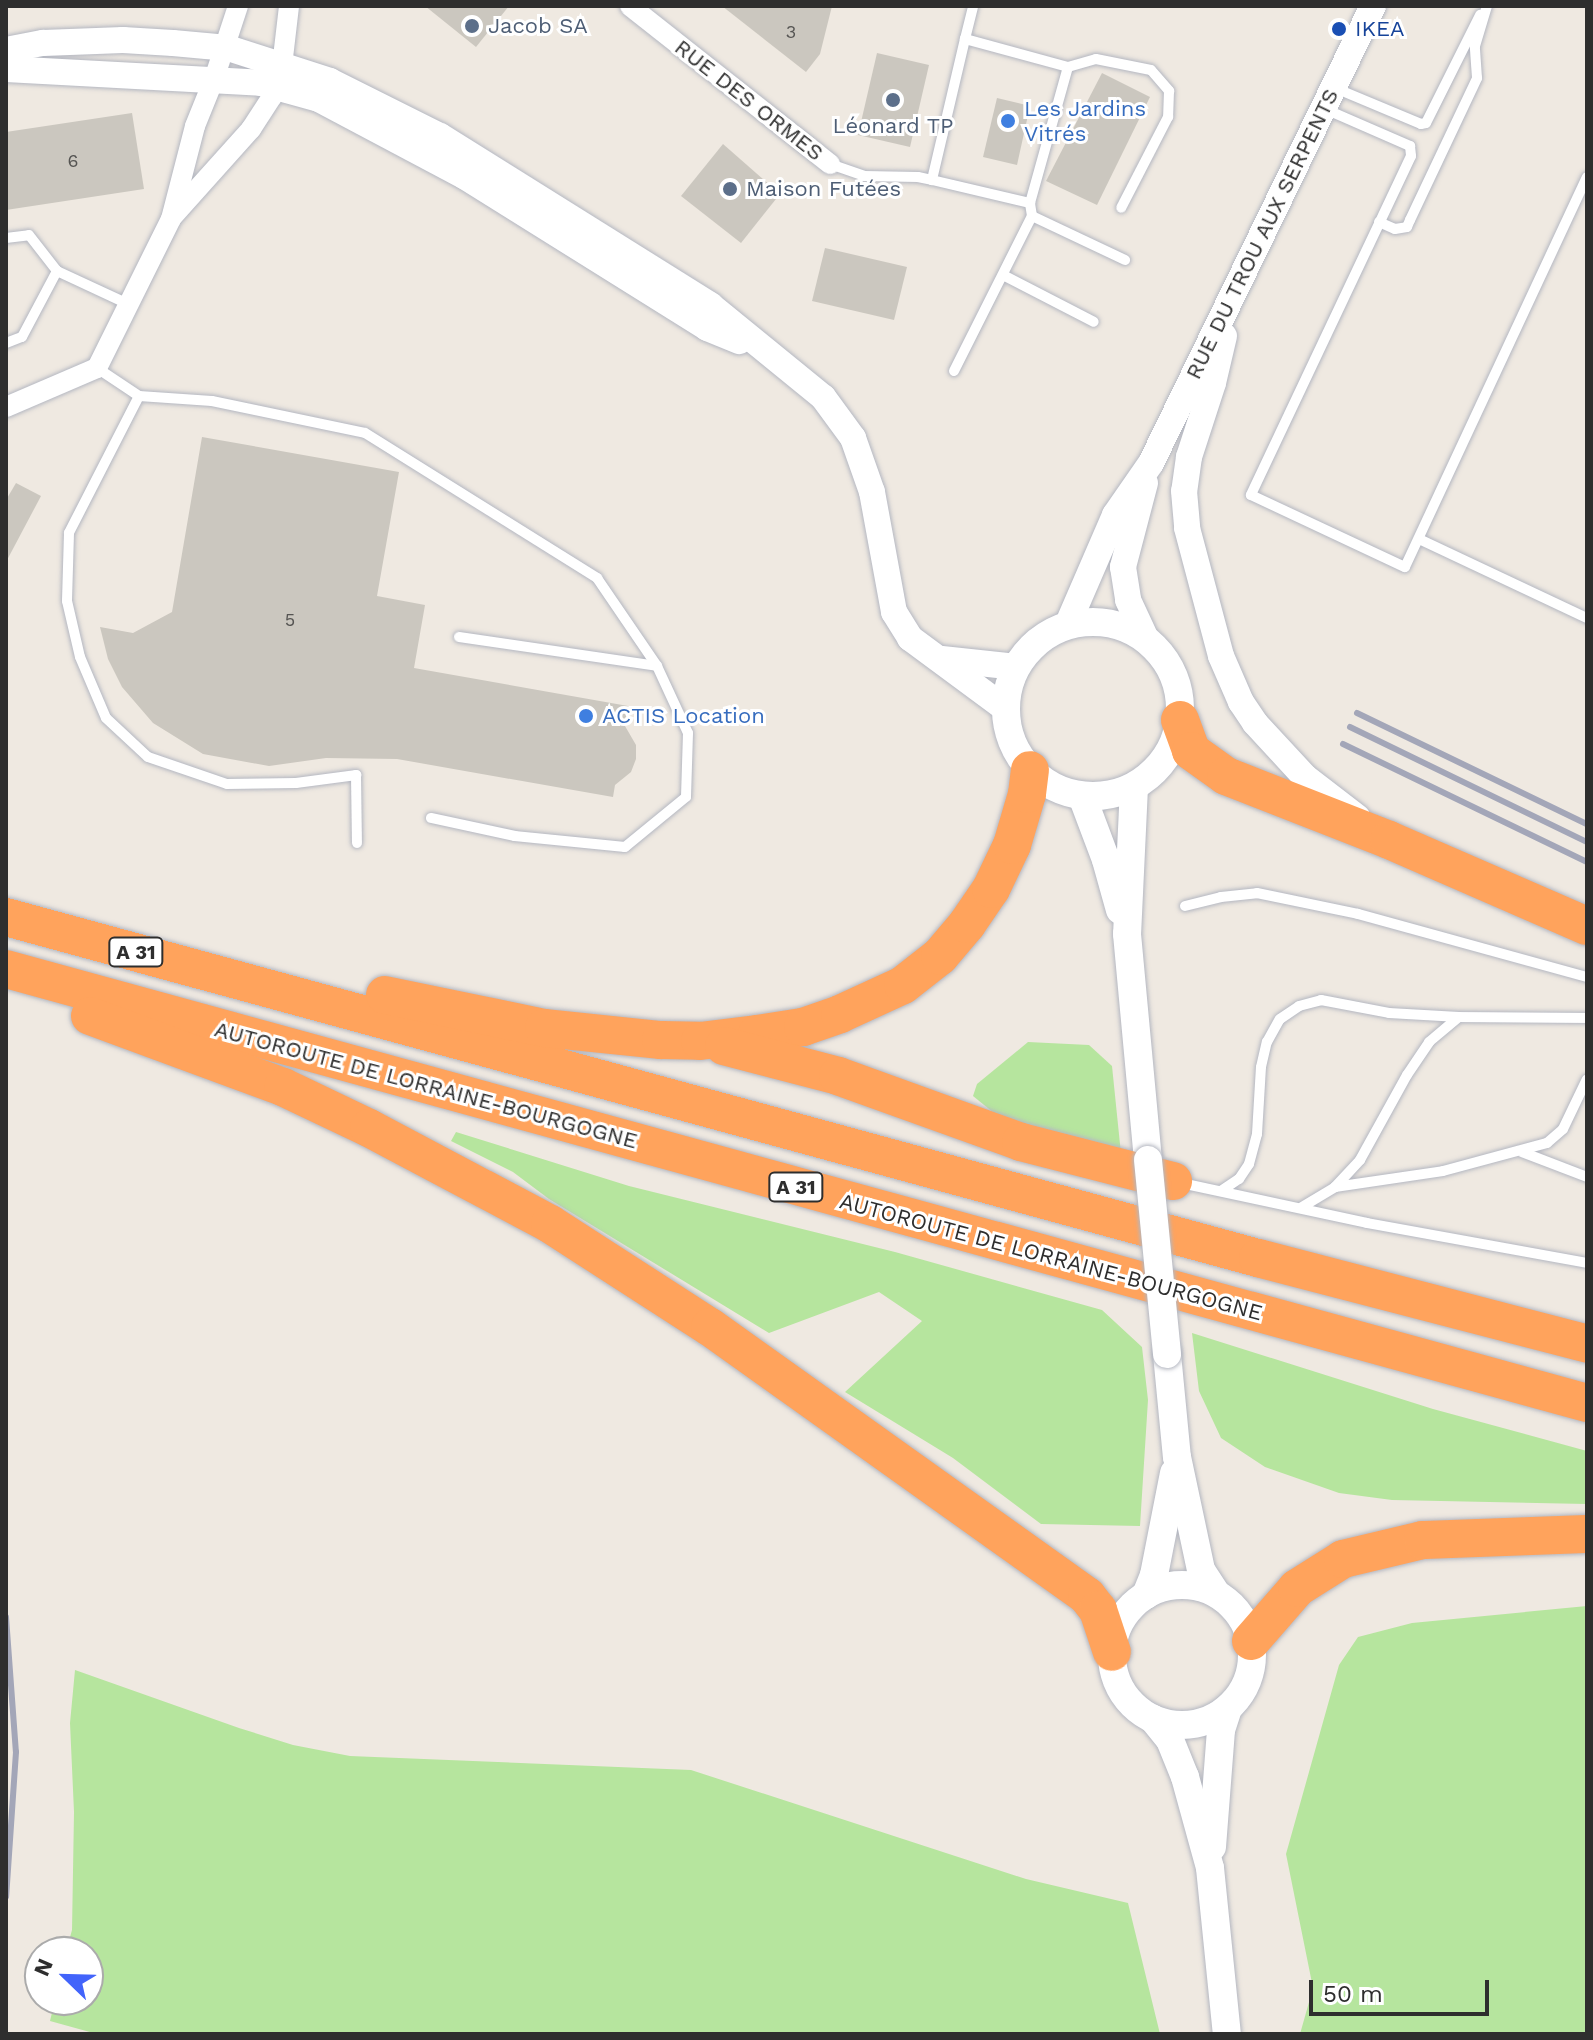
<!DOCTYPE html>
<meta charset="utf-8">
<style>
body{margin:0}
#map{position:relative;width:1593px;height:2040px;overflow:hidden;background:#efe9e1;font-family:"Work Sans",sans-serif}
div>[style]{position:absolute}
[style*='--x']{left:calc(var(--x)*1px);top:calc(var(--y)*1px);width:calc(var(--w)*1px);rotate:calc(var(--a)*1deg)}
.green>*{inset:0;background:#b6e59e}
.building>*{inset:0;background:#cbc7bf}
.roads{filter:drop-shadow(0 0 2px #b4b7c1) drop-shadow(0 0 2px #b4b7c1)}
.service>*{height:10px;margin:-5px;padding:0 5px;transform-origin:5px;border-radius:5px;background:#fff}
.minor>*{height:20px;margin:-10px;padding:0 10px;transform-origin:10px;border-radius:10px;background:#fff}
.tertiary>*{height:26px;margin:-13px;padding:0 13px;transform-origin:13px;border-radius:13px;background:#fff}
.secondary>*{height:28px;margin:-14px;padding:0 14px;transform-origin:14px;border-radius:14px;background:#fff}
.secondary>.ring{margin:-14px;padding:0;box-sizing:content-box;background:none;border:28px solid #fff;border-radius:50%}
.motorway>*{height:38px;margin:-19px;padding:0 19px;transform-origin:19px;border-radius:19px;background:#ffa35c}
.rail>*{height:6px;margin:-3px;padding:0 3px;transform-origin:3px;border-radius:3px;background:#a3a6b8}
.bridges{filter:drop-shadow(0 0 2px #b4b7c1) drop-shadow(0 0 2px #b4b7c1)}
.secondary-bridge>*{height:28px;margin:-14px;padding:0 14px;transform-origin:14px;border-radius:14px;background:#fff}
.dots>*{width:22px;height:22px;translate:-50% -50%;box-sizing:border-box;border:4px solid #fff;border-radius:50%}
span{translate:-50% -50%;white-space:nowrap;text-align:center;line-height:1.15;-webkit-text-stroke:6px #fff;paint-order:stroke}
.number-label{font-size:18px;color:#555452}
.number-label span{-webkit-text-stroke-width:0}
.shield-label span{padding:2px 6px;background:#fff;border:2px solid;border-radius:6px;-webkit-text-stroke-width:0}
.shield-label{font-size:20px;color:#2e2e2e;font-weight:700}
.service-label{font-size:22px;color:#4e5e75}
.left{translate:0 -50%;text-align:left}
.transit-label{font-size:22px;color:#164399}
.street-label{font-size:22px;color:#2e2e2e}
.shop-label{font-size:22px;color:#366cbe}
.frame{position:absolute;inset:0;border:8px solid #2e2e2e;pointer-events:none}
.north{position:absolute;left:24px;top:1936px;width:80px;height:80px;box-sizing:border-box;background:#fff;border:2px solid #ababab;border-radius:50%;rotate:293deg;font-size:22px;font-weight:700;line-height:32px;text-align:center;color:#2e2e2e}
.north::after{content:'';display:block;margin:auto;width:28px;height:36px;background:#4264fb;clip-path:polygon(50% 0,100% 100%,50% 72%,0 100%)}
.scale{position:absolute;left:1309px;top:1980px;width:180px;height:36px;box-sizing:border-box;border:4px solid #2e2e2e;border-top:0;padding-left:10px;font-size:24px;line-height:28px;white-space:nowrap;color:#2e2e2e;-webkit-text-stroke:6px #fff;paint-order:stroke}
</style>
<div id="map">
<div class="green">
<i style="clip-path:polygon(1028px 1042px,1089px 1045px,1112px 1066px,1121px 1154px,1005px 1122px,973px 1096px,977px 1084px)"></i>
<i style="clip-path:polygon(456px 1132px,629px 1186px,895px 1252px,1102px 1310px,1142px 1347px,1148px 1400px,1140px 1526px,1041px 1524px,953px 1458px,845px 1392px,922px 1321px,879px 1292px,769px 1333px,549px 1199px,513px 1172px,451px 1141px)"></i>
<i style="clip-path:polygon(1192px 1333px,1433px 1409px,1587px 1451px,1587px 1504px,1392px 1500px,1339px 1493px,1265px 1467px,1221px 1438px,1199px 1391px)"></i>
<i style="clip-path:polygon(1587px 1606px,1587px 2034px,1300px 2034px,1313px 1988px,1286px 1854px,1339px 1665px,1358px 1637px,1412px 1623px)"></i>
<i style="clip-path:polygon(75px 1670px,239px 1728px,293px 1745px,350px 1756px,691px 1770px,1026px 1879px,1128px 1903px,1160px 2034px,97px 2034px,50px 2021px,55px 2000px,88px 2000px,88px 1952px,66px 1952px,72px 1930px,74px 1812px,70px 1723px)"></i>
</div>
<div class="building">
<i style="clip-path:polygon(425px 6px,509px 6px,476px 47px)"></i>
<i style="clip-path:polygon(722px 6px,832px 6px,820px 54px,806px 72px)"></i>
<i style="clip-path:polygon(877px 53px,929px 65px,910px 147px,858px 135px)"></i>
<i style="clip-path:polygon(1102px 73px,1150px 97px,1097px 205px,1046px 181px)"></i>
<i style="clip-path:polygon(997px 98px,1030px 106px,1017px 165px,983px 157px)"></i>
<i style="clip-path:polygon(132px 113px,144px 189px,6px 210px,6px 132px)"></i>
<i style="clip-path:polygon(723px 144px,780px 194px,741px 243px,681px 196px)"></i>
<i style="clip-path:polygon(825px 248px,907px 267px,894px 320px,812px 301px)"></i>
<i style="clip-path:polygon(202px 437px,399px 472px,377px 596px,425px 605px,414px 668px,628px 706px,625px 726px,636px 745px,636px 759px,631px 772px,615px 785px,613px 797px,397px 759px,326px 758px,269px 766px,203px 754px,153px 723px,122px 687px,108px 659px,100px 627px,133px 633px,172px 612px)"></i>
<i style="clip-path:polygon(16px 483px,41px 496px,6px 562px,6px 500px)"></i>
</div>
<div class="roads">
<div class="service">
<i style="--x:965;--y:39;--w:34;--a:-76"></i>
<i style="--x:1068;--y:67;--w:29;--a:-16"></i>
<i style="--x:1096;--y:59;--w:56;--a:11.3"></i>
<i style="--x:1151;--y:70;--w:28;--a:49"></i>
<i style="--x:1169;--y:91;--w:26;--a:92"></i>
<i style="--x:1168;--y:117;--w:102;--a:117.3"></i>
<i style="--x:1335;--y:88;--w:93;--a:22.7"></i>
<i style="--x:1421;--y:124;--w:5;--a:-11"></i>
<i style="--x:1426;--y:123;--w:121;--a:-63.4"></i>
<i style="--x:1325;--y:109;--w:93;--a:23.5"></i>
<i style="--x:1410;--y:146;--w:10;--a:84"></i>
<i style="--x:1411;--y:156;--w:375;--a:115.3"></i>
<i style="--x:1251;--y:495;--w:170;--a:25.1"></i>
<i style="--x:1405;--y:567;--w:430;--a:-65"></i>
<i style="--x:830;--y:164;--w:36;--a:19"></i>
<i style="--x:864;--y:176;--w:54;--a:1.1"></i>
<i style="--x:918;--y:177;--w:14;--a:12"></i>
<i style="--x:932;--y:180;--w:101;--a:13.2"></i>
<i style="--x:1030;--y:203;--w:141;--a:-74.4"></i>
<i style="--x:1068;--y:67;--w:107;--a:-164.8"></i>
<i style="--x:965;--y:39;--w:145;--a:103.2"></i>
<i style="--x:1032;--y:216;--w:103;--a:25.3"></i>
<i style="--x:1379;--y:222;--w:17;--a:24"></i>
<i style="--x:1395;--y:229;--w:12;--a:-9"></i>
<i style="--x:1407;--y:227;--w:8;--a:-67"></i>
<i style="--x:1410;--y:220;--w:157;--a:-64.7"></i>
<i style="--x:1477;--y:78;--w:32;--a:-94"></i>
<i style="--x:1475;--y:46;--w:42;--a:-73.3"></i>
<i style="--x:6;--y:238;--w:23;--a:-7"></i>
<i style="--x:29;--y:235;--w:46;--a:52.1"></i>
<i style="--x:57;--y:271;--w:78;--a:24.9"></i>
<i style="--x:1003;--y:275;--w:102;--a:27.3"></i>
<i style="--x:6;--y:343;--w:17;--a:-21"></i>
<i style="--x:22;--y:337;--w:75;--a:-62.1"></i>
<i style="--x:97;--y:368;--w:50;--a:33.7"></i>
<i style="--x:139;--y:396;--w:73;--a:3.9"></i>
<i style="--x:212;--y:401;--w:156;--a:11.8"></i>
<i style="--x:365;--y:433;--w:274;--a:32"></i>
<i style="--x:597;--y:578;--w:107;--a:55.7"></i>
<i style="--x:657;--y:666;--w:74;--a:65.2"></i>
<i style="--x:688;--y:733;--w:64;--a:91.8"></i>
<i style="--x:686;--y:797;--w:79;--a:140.7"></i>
<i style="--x:625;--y:847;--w:111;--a:-174.3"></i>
<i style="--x:515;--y:836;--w:86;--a:-167.9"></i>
<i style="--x:954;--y:371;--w:174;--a:-63.3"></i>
<i style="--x:1032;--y:216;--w:13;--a:-99"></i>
<i style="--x:139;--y:396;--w:154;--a:117.1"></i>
<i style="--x:69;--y:533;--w:68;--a:91.7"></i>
<i style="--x:67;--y:601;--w:57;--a:76.9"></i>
<i style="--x:80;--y:657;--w:66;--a:66.9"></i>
<i style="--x:106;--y:718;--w:57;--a:42.9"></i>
<i style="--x:148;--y:757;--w:83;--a:18.9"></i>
<i style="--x:227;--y:784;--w:69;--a:-0.8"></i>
<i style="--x:296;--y:783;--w:61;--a:-7.6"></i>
<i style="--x:356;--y:775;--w:68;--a:89.2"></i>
<i style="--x:1419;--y:539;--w:186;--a:25.2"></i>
<i style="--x:459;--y:637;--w:200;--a:8.3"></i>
<i style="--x:1185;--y:906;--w:37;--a:-14"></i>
<i style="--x:1221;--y:897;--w:36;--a:-6"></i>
<i style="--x:1257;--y:893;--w:103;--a:11.7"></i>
<i style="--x:1358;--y:914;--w:238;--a:15.4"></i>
<i style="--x:1522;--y:1152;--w:70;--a:21"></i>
<i style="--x:1181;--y:1183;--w:190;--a:12.1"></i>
<i style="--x:1367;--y:1223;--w:224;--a:10.3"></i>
<i style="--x:1335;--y:1187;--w:109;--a:-8.4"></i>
<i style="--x:1443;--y:1171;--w:108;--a:-15.1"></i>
<i style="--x:1547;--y:1143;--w:21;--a:-41"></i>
<i style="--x:1563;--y:1129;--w:55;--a:-64.4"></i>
<i style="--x:1221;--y:1191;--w:22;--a:-34"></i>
<i style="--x:1239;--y:1179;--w:18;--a:-56"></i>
<i style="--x:1249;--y:1164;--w:31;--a:-75"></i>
<i style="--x:1257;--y:1134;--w:67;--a:-86.6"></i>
<i style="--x:1261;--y:1067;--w:26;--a:-77"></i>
<i style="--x:1267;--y:1042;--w:26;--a:-61"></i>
<i style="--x:1280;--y:1019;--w:23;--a:-34"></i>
<i style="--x:1299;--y:1006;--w:23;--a:-15"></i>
<i style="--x:1321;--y:1000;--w:69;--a:10.8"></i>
<i style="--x:1389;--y:1013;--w:70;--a:3.3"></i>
<i style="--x:1302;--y:1207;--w:39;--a:-31"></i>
<i style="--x:1335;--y:1187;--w:37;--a:-47"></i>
<i style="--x:1360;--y:1160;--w:97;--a:-61.1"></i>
<i style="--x:1407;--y:1075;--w:40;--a:-56"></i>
<i style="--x:1429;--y:1042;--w:39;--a:-40"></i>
<i style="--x:1459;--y:1017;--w:128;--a:0.4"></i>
</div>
<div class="minor">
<i style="--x:630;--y:6;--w:255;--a:38.3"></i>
<i style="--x:173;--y:216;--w:117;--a:-48.1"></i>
<i style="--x:251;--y:129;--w:38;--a:-57"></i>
<i style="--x:272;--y:97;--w:33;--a:-72"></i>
<i style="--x:282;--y:66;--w:60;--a:-83.3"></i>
<i style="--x:6;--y:407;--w:99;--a:-23.2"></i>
<i style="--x:97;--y:368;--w:166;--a:-63.6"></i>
<i style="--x:171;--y:219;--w:96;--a:-75.5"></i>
<i style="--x:195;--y:126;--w:51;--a:-68"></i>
<i style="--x:214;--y:79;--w:77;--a:-71.8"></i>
</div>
<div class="tertiary">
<i style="--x:6;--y:50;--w:38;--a:-11"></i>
<i style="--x:43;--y:43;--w:80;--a:-2.1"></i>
<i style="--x:123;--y:40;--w:50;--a:3.4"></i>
<i style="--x:173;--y:43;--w:55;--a:5.2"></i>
<i style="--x:228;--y:48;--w:107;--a:17.9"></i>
<i style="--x:330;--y:81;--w:123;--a:26.6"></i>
<i style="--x:440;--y:136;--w:319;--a:32"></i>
<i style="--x:710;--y:305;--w:146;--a:39.2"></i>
<i style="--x:823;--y:397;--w:51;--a:53.8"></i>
<i style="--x:853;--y:438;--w:57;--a:70.6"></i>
<i style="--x:872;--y:492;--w:122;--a:79.6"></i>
<i style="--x:894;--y:612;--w:31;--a:58"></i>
<i style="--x:910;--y:638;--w:119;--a:36.5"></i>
<i style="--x:6;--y:69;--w:255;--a:3.1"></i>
<i style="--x:261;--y:83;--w:60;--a:15.4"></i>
<i style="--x:319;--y:99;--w:164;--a:28"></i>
<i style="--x:464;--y:176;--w:287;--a:32"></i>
<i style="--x:707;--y:328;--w:35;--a:22"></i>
<i style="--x:1224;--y:336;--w:48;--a:103.2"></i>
<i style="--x:1213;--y:383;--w:78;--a:108"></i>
<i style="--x:1189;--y:457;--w:34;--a:98"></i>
<i style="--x:1184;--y:491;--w:37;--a:85"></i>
<i style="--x:1187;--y:528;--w:132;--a:75.1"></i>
<i style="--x:1221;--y:656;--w:50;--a:66.5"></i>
<i style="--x:1241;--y:702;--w:25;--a:56"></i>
<i style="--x:1255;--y:723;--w:74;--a:47.2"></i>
<i style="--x:1305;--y:777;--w:66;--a:37.6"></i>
<i style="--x:1145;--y:483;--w:87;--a:104.7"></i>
<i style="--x:1123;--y:567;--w:33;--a:81"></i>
<i style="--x:1128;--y:600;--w:45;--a:65.1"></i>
<i style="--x:1067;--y:626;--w:121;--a:-66.6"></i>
<i style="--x:1115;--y:515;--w:63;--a:-55.3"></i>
<i style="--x:1151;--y:463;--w:508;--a:-64.09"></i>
<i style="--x:942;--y:659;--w:75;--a:6.1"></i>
</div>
<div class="secondary">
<i class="ring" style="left:1006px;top:622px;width:146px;height:146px"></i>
<i style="--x:1134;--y:787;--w:147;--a:92.7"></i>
<i style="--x:1127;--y:934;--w:227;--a:84.7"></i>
<i style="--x:1082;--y:796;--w:68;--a:69.4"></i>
<i style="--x:1106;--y:860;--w:52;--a:74.4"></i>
<i style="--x:1167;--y:1354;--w:103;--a:84.5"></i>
<i style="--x:1177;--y:1457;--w:116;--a:78"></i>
<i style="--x:1201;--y:1570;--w:27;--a:57"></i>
<i class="ring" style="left:1112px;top:1585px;width:112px;height:112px"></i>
<i style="--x:1146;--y:1595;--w:22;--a:-68"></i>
<i style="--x:1154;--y:1575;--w:104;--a:-78.9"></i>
<i style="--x:1153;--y:1719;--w:27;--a:51"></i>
<i style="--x:1170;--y:1740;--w:40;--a:68"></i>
<i style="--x:1185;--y:1777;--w:94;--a:74.6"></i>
<i style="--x:1210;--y:1868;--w:167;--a:84.2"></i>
<i style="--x:1212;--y:1847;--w:117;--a:-85.6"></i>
<i style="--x:1221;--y:1730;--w:23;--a:-72"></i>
</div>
<div class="motorway">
<i style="--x:1180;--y:720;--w:33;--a:70"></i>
<i style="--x:1191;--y:751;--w:43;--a:35.5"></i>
<i style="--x:1226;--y:776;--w:175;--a:21.4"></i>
<i style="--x:1389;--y:840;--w:216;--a:23.5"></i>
<i style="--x:6;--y:917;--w:1298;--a:15.24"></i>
<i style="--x:1258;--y:1258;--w:340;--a:14.6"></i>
<i style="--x:6;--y:969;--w:1639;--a:15.35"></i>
<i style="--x:385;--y:995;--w:162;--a:11.7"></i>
<i style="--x:544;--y:1028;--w:118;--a:5.9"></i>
<i style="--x:661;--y:1040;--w:39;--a:1"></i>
<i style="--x:700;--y:1041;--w:57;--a:-7"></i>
<i style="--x:757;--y:1034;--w:47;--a:-8.7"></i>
<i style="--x:803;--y:1027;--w:39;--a:-19"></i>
<i style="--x:840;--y:1014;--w:69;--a:-24.7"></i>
<i style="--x:903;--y:985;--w:47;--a:-38.1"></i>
<i style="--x:940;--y:956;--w:42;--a:-49.8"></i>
<i style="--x:967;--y:924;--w:42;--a:-55.6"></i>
<i style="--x:991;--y:889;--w:49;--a:-64.5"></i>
<i style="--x:1012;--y:845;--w:53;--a:-73.6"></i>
<i style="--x:1027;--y:794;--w:24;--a:-83"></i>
<i style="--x:90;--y:1016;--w:206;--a:20.2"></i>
<i style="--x:283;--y:1087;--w:95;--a:25.5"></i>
<i style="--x:369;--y:1128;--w:205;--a:27.9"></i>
<i style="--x:550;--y:1224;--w:190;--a:32.8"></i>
<i style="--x:710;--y:1327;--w:463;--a:35.5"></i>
<i style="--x:1087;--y:1596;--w:18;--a:52"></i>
<i style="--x:1098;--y:1610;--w:44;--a:71.6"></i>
<i style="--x:724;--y:1046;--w:118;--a:14.7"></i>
<i style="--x:838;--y:1076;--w:195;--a:19.8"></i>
<i style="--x:1021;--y:1142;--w:157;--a:14.4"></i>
<i style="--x:1251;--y:1641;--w:70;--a:-49"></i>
<i style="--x:1297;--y:1588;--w:54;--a:-32.2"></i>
<i style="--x:1343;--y:1559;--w:82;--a:-13.4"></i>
<i style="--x:1423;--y:1540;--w:164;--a:-2.1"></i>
</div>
</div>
<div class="rail">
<i style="--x:1357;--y:713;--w:255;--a:25.8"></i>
<i style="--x:1350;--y:727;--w:263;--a:25.9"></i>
<i style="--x:1343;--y:744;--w:271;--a:25.8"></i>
<i style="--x:6;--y:1617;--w:135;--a:85.8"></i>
<i style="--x:16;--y:1752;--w:145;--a:93.9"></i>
</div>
<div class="bridges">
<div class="secondary-bridge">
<i style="--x:1148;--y:1160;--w:195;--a:84.4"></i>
</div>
</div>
<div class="dots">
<i style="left:472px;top:26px;background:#5c6f8a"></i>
<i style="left:1339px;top:29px;background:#1a4fb4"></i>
<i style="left:893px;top:100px;background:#5c6f8a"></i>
<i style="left:1008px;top:121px;background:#3f7fe0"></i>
<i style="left:730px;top:189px;background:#5c6f8a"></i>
<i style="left:586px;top:716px;background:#3f7fe0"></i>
</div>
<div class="number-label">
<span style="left:791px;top:32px">3</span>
<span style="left:73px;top:161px">6</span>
<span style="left:290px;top:620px">5</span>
</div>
<div class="shield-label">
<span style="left:136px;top:952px">A 31</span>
<span style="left:796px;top:1187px">A 31</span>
</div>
<div class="service-label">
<span class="left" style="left:488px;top:26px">Jacob SA</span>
<span style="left:893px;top:126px">Léonard TP</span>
<span class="left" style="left:746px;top:189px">Maison Futées</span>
</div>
<div class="transit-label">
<span class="left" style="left:1355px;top:29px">IKEA</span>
</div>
<div class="street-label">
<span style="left:749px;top:100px;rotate:38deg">RUE DES ORMES</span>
<span style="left:1262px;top:234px;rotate:-64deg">RUE DU TROU AUX SERPENTS</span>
<span style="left:426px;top:1085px;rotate:15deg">AUTOROUTE DE LORRAINE-BOURGOGNE</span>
<span style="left:1051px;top:1257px;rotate:15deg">AUTOROUTE DE LORRAINE-BOURGOGNE</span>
</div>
<div class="shop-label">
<span class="left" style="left:1024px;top:121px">Les Jardins<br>Vitrés</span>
<span class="left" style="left:602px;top:716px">ACTIS Location</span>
</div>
<div class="frame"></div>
<div class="north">N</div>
<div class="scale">50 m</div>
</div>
